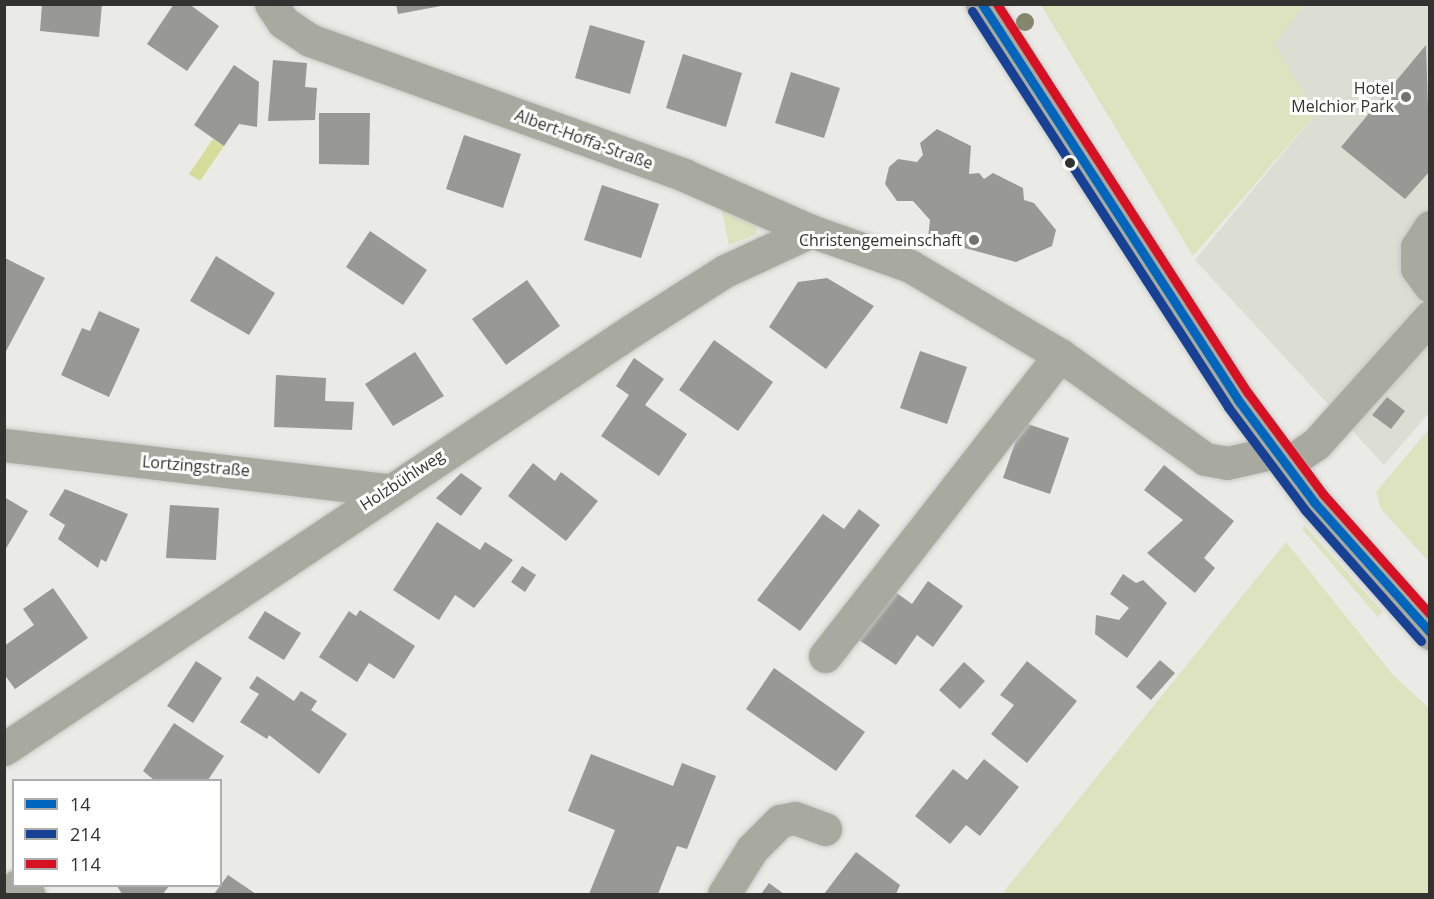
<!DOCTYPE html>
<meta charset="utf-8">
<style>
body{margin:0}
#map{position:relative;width:1434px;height:899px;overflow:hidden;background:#eaeae6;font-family:"Open Sans",sans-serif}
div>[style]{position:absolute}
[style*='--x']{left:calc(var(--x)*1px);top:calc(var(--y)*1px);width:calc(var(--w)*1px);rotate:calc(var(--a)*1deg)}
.built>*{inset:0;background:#dcddd3}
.green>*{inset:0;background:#dee3bf}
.water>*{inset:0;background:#d4dd99}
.building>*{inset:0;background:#989895}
.roads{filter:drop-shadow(0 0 2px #c8c8c6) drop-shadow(0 0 2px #c8c8c6)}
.minor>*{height:33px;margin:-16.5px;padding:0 16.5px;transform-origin:16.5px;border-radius:16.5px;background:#a9aa9f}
.bus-1>*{height:9px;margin:-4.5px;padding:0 4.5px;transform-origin:4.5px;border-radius:4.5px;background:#0065bd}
.bus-2>*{height:9px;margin:-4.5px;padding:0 4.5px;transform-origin:4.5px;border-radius:4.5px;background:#164194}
.bus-3>*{height:9px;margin:-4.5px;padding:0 4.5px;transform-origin:4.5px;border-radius:4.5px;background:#d81024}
.trees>*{width:18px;height:18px;margin:-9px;border-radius:50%;background:#84866e}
.dots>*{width:16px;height:16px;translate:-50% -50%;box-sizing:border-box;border:3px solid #fff;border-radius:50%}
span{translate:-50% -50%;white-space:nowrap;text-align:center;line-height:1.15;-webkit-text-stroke:6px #fff;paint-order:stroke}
.poi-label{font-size:16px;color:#323330}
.right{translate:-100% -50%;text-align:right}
.street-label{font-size:16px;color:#323330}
.frame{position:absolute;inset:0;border:6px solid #323330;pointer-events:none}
.legend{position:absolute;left:12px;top:779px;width:210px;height:108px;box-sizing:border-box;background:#fff;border:2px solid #adadac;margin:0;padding:8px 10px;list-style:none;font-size:18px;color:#323330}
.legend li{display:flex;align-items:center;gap:12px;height:30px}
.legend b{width:30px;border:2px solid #adadac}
</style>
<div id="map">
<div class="built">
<i style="clip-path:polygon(1304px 5px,1429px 5px,1429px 413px,1384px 465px,1195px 260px,1316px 113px,1273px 44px)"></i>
</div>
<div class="green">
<i style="clip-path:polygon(1041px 5px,1304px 5px,1274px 44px,1316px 113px,1193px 256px)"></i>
<i style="clip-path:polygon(721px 207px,755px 220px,757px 234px,729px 245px)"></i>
<i style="clip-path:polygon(1429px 429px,1429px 562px,1381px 509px,1376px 492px)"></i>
<i style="clip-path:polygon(1304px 525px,1383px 612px,1378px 617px,1302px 529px)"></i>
<i style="clip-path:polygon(1286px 542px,1393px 675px,1429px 708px,1429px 894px,1002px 894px)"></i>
</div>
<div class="water">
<i style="clip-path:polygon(213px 139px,224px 146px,200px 181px,189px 174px)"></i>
</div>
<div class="building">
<i style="clip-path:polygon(42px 4px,102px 4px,99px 37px,40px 31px)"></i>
<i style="clip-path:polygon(174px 4px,189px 4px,219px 26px,187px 71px,147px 44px)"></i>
<i style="clip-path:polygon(396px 4px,441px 4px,441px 6px,398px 14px)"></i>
<i style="clip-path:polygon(590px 25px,645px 41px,630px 94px,575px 78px)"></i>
<i style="clip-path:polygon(1426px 45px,1430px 171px,1405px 199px,1341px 147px)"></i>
<i style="clip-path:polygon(683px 54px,742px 73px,726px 127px,666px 108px)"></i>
<i style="clip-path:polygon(273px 60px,307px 63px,305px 87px,317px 88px,315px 120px,268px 121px)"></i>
<i style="clip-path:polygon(234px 65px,259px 82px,257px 127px,239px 124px,224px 146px,194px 125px)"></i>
<i style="clip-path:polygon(791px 72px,840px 88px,824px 138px,775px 123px)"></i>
<i style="clip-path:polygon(319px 113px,370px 113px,369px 165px,319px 164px)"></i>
<i style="clip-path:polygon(937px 129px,971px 146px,969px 174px,979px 173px,984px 179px,993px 173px,1023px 188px,1024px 200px,1034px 203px,1056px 230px,1052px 246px,1016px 262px,928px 238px,930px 220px,913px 201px,897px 201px,885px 184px,889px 167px,898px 159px,917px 162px,923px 155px,920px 143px)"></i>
<i style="clip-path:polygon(464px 135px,521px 154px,503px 208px,446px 189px)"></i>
<i style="clip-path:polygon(602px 185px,659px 204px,641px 258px,584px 240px)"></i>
<i style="clip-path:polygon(370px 231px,427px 270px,403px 305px,346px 267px)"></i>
<i style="clip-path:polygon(216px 256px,275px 293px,249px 335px,190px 301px)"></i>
<i style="clip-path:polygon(5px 258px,45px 278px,4px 355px,4px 259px)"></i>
<i style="clip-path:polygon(827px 278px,874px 306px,826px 369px,769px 327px,798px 282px)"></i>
<i style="clip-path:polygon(527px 280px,560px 326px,506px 365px,472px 319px)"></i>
<i style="clip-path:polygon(99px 311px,140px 329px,109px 397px,61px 375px,82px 328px,90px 331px)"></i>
<i style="clip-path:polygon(714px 340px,773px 382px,738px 431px,679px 390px)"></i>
<i style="clip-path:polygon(920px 351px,967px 367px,947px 424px,900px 408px)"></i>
<i style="clip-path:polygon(415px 352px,444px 396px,393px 426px,365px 384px)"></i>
<i style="clip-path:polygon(634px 358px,664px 379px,645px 405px,687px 434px,659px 476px,601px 436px,629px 395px,616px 386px)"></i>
<i style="clip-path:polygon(276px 375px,326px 378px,325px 401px,354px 402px,352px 430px,274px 427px)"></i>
<i style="clip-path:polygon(1387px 397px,1405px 411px,1391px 429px,1372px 415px)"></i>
<i style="clip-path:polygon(1022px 422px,1069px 438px,1050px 494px,1003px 478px)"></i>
<i style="clip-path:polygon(533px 463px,555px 481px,561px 472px,598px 501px,566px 541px,508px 496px)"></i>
<i style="clip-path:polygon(1164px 465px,1234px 521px,1204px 558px,1215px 568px,1195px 593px,1147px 553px,1183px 520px,1144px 490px)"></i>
<i style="clip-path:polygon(461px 473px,482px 488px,461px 516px,436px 498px)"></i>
<i style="clip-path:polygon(65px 489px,128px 514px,106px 562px,101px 559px,98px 568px,58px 539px,65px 525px,49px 515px)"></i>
<i style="clip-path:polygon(4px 497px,28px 511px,4px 552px)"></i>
<i style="clip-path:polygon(170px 505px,219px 508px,216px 560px,166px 558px)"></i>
<i style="clip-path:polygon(859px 509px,880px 525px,800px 631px,757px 600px,823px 514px,844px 529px)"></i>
<i style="clip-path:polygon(437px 522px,480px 550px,485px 542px,513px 560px,474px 608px,455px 595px,439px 620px,393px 590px)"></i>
<i style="clip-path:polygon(522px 566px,536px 575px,525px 592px,511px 582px)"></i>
<i style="clip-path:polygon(1123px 574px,1136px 583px,1143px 580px,1167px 603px,1127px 658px,1095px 634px,1096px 615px,1119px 620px,1129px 608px,1110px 594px)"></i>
<i style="clip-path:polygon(928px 581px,963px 606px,933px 647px,917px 635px,896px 665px,859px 640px,894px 591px,912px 604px)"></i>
<i style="clip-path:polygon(53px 588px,88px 638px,15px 689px,4px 674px,4px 646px,34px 625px,23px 609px)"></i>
<i style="clip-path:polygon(360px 610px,415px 646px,394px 679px,369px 663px,357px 682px,319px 657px,349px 611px,356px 616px)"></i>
<i style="clip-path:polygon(265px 611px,301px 633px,284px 660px,248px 638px)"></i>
<i style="clip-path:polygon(1160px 660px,1175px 673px,1151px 700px,1136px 687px)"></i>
<i style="clip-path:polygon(196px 661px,222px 678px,193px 723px,167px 706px)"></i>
<i style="clip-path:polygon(1027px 661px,1077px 701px,1027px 763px,991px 734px,1014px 705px,1000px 695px)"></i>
<i style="clip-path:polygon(964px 662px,985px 681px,960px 709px,939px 690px)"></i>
<i style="clip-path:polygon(774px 668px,865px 732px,836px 771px,746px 709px)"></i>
<i style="clip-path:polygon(257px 676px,294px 701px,301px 691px,317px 701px,311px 710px,347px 734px,319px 774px,269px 735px,267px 739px,240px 722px,259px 694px,249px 688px)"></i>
<i style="clip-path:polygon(174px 723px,224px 756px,208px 780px,154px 780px,143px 771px)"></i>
<i style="clip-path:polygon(591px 754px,673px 786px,682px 763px,716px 776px,687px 849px,677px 846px,658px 894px,589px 894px,615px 830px,568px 811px)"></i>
<i style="clip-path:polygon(984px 759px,1019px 787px,980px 836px,966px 825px,950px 844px,915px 816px,953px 769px,967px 780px)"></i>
<i style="clip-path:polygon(856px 852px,900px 885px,896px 894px,824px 894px)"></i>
<i style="clip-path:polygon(228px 875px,256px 894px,214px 894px)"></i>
<i style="clip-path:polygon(769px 883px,784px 894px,761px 894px)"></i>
<i style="clip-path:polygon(117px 886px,169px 886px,163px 894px,122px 894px)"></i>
</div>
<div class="roads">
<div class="minor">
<i style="--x:271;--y:4;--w:22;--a:56"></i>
<i style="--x:283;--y:22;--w:32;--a:34"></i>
<i style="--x:310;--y:40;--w:398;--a:19.8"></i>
<i style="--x:684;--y:175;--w:139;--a:23.8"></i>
<i style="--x:811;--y:231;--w:105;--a:19.5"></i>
<i style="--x:910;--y:266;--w:174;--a:30.7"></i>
<i style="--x:1060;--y:355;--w:178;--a:35.6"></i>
<i style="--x:1205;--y:459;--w:22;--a:10"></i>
<i style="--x:1227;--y:463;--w:50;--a:-12.7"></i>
<i style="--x:982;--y:4;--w:472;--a:57.1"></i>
<i style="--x:1238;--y:400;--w:127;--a:53.3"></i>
<i style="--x:1314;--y:502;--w:175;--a:48.5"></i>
<i style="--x:1430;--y:227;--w:24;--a:123"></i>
<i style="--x:1417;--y:247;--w:21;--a:90"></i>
<i style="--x:1417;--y:268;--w:22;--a:54"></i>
<i style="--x:4;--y:445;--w:386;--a:6.7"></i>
<i style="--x:1287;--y:464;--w:35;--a:-35"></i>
<i style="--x:1316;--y:444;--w:171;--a:-48.1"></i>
<i style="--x:825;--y:656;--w:382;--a:-52"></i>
<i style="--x:4;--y:749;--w:754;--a:-33.69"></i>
<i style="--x:631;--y:331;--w:112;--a:-32.6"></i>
<i style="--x:725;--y:271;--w:95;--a:-24.9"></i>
<i style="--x:17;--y:886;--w:14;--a:36"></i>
<i style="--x:724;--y:894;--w:53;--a:-58.1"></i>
<i style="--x:752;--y:849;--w:40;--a:-45"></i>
<i style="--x:780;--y:821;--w:15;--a:-11"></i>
<i style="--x:795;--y:818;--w:32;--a:20"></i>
</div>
</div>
<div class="bus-1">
<i style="--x:982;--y:4;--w:472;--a:57.1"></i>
<i style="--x:1238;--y:400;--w:127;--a:53.3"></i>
<i style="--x:1314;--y:502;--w:174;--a:48.3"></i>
</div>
<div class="bus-2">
<i style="--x:972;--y:11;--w:472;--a:57.1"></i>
<i style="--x:1228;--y:407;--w:129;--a:53.2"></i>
<i style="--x:1305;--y:510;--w:175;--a:48.5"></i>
</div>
<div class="bus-3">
<i style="--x:997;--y:4;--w:463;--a:57.2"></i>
<i style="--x:1248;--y:393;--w:126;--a:53.4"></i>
<i style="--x:1323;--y:494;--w:161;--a:48.3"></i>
</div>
<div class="trees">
<i style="left:1025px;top:22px"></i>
</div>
<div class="dots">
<i style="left:1406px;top:97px;background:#727370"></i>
<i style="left:1070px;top:163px;background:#323330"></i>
<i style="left:974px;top:240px;background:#727370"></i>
</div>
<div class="poi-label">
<span class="right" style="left:1394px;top:97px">Hotel<br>Melchior Park</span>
<span class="right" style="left:962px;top:240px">Christengemeinschaft</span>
</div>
<div class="street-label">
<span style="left:584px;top:139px;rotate:20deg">Albert-Hoffa-Straße</span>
<span style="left:196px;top:466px;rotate:5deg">Lortzingstraße</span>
<span style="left:402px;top:480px;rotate:-33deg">Holzbühlweg</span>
</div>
<div class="frame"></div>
<ul class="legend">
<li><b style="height:8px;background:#0065bd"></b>14</li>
<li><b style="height:8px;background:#164194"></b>214</li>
<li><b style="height:8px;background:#d81024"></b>114</li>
</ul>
</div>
